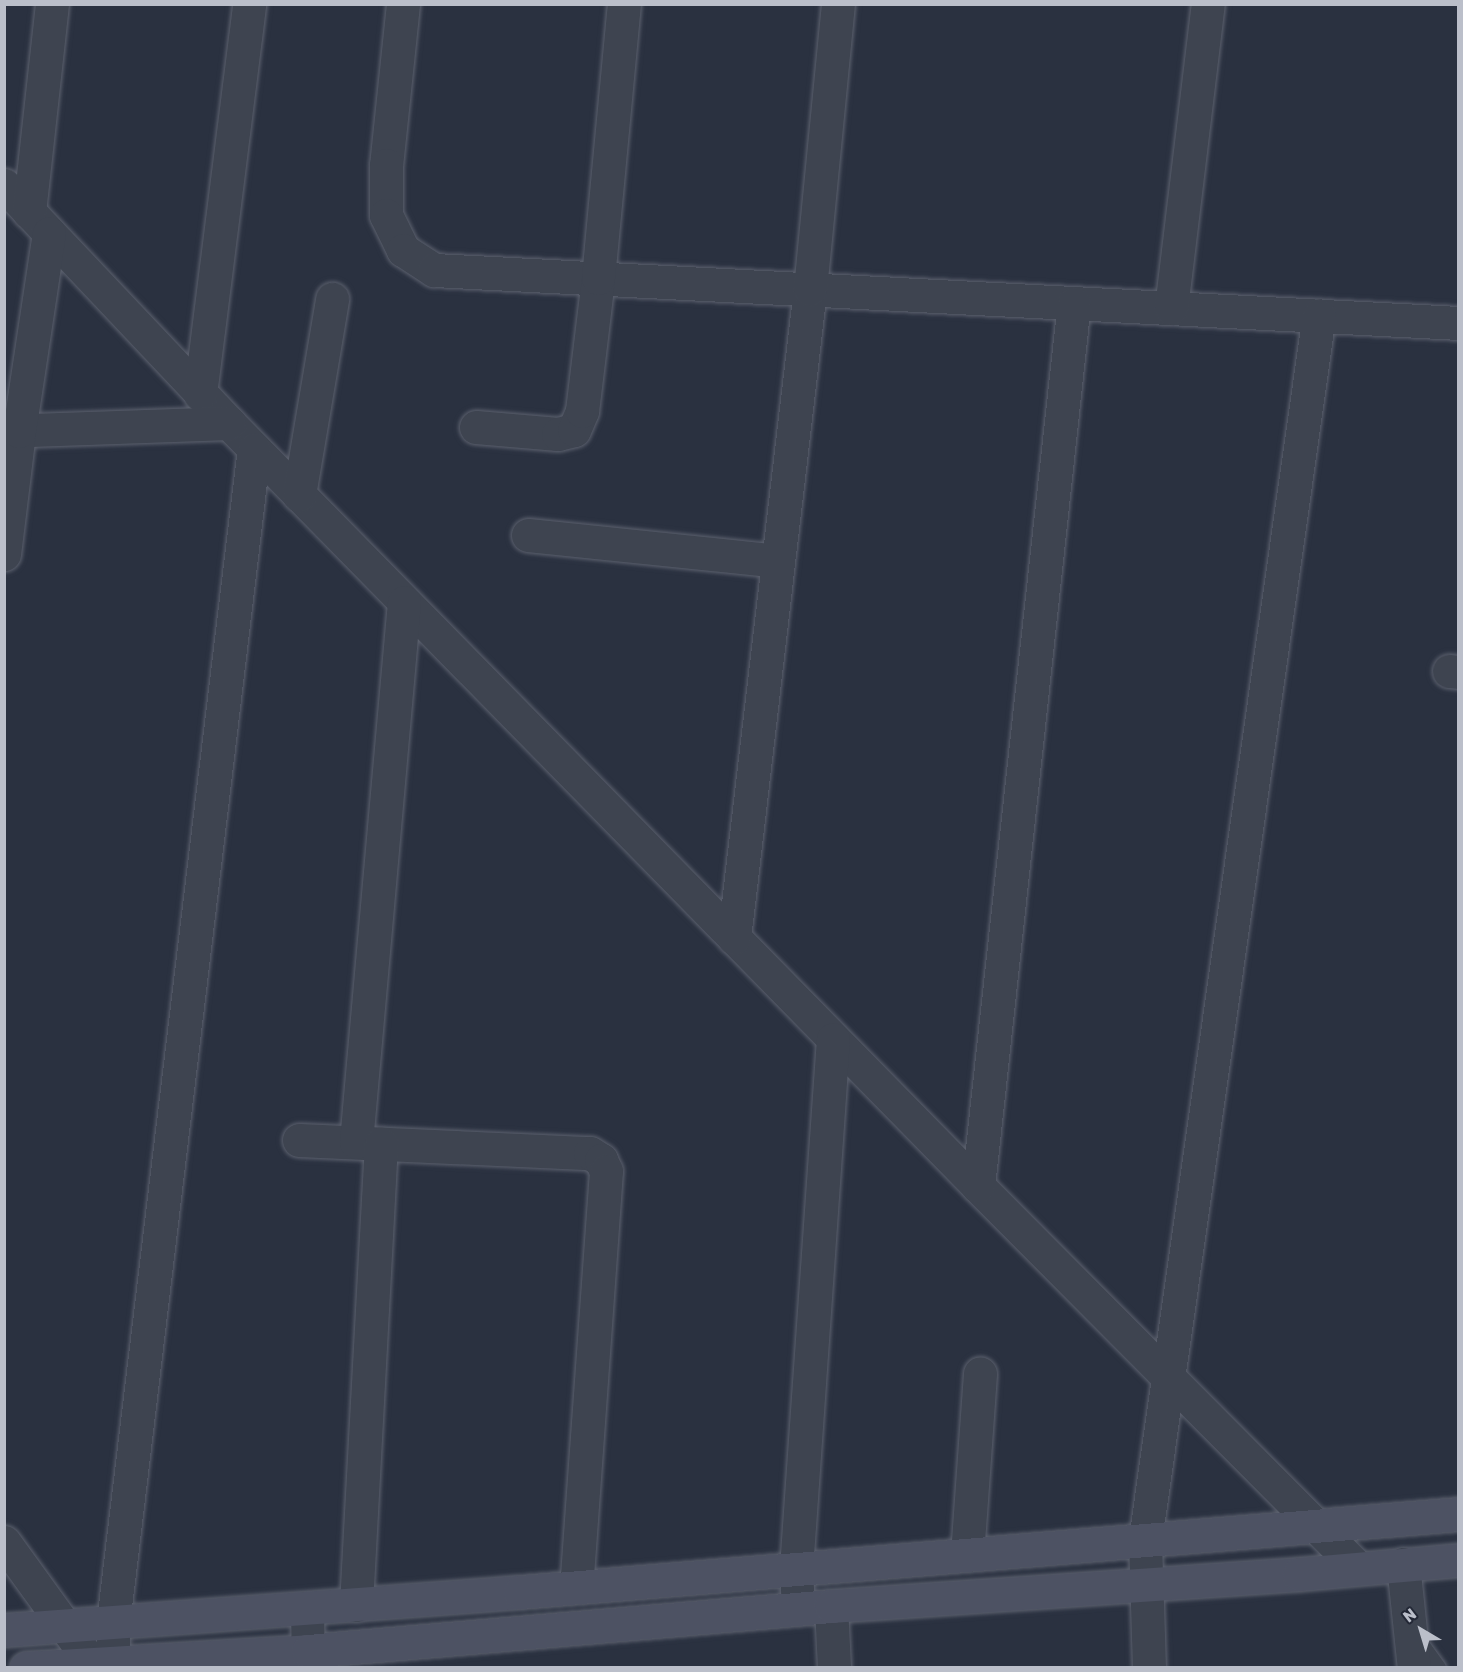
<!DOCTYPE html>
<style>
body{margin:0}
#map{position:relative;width:1463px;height:1672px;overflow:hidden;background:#2a3140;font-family:Rubik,sans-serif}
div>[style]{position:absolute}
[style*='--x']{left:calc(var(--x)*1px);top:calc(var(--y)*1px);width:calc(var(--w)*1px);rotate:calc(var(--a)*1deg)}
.roads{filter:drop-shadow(0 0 2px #5c616e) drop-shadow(0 0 2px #5c616e)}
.service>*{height:16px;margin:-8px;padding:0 8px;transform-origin:8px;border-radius:8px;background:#3e4450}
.minor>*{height:33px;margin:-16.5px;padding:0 16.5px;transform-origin:16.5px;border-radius:16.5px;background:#3e4450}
.tertiary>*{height:33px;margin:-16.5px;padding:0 16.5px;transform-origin:16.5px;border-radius:16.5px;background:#3e4450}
.secondary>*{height:33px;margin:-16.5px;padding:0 16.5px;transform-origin:16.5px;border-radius:16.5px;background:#4d5263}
span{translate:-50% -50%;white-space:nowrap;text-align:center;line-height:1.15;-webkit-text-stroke:5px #232836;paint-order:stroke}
.frame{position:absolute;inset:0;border:6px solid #bbbfca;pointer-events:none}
.north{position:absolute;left:1391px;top:1600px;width:60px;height:60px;-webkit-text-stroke:4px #232836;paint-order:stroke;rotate:322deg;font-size:16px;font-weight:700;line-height:24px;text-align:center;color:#bbbfca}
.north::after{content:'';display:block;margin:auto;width:21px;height:27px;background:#bbbfca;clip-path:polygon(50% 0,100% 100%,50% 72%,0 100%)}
</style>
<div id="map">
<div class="roads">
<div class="service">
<i style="--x:1417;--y:1639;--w:36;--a:54"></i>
</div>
<div class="minor">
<i style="--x:403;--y:4;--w:162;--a:96"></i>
<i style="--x:386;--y:165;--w:50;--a:90"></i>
<i style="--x:386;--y:215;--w:39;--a:64"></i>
<i style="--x:403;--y:250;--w:37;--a:33"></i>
<i style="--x:434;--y:270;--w:1025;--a:2.96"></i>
<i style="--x:4;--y:185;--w:328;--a:46.6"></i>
<i style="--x:229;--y:423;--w:1069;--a:45.53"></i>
<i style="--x:978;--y:1186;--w:539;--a:45.15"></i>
<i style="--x:29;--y:212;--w:209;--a:-83.7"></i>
<i style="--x:1171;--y:308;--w:306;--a:-83.1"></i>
<i style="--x:200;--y:394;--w:393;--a:-82.8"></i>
<i style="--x:476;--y:427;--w:82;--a:4.9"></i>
<i style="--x:558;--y:434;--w:16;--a:-14"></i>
<i style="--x:574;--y:430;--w:21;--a:-67"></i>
<i style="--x:582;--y:411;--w:134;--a:-83.1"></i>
<i style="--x:598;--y:278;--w:275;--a:-84.6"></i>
<i style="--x:4;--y:431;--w:225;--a:-2"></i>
<i style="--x:299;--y:495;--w:199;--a:-80.4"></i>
<i style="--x:528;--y:535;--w:251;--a:5.9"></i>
<i style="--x:4;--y:554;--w:124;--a:-83"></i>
<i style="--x:19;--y:431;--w:200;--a:-81.4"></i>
<i style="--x:1449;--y:671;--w:9;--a:6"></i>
<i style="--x:734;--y:938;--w:653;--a:-83.32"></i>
<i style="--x:810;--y:289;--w:286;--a:-84.4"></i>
<i style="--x:299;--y:1140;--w:291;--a:2.6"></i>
<i style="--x:590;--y:1153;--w:13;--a:32"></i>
<i style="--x:601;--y:1160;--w:12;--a:66"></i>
<i style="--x:606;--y:1171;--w:417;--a:94.1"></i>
<i style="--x:356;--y:1142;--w:542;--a:-84.92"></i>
<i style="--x:978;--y:1186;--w:888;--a:-83.8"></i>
<i style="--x:4;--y:1542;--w:148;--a:54.1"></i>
<i style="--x:91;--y:1662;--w:6;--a:90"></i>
<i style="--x:967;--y:1555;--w:182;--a:-85.9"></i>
<i style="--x:1403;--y:1564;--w:105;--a:84"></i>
<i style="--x:356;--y:1605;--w:462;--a:-86.9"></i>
<i style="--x:831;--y:1606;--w:62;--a:87.2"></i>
<i style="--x:798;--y:1608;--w:39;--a:-93"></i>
<i style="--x:796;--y:1569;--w:531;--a:-86.01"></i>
<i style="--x:113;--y:1661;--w:39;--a:-90"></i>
<i style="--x:113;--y:1622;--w:1181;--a:-83.15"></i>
<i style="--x:1149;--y:1668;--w:128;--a:-91.8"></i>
<i style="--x:1145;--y:1540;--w:1237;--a:-81.92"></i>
</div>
<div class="tertiary">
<i style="--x:307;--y:1609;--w:59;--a:89"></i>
</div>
<div class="secondary">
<i style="--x:4;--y:1630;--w:517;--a:-4.21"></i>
<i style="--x:520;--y:1592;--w:941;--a:-4.75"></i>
<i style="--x:26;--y:1668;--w:283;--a:-3.4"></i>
<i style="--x:308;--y:1651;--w:525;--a:-4.92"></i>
<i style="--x:831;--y:1606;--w:469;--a:-3.9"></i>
<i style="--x:1299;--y:1574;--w:160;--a:-5"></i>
</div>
</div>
<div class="frame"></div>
<div class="north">N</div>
</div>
